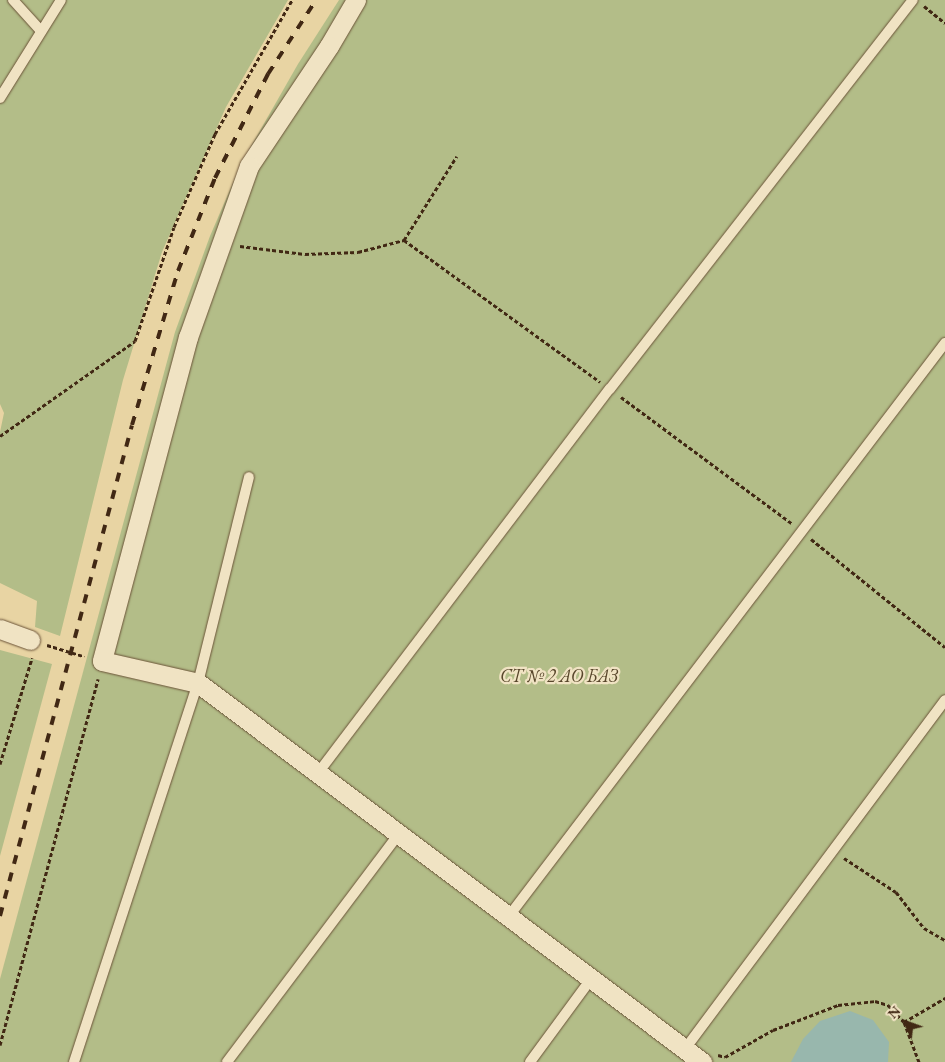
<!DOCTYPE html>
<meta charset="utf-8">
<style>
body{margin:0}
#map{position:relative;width:945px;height:1062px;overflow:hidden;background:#e8d4a3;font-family:"EB Garamond",serif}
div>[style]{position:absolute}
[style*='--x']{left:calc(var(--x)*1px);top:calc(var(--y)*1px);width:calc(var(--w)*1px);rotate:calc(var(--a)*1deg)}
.green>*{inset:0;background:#b3bd88}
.water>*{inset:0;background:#98b7ad}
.path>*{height:3px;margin-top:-1.5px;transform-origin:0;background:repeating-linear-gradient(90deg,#412814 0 4px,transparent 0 6.5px)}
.roads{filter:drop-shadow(0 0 1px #6b5338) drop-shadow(0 0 1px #6b5338)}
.lane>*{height:10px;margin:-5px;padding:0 5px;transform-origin:5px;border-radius:5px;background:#f0e3c3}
.street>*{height:19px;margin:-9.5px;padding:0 9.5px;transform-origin:9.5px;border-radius:9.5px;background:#f0e3c3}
.rail>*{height:4px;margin-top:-2px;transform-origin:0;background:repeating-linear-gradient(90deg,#412814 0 9px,transparent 0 18px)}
span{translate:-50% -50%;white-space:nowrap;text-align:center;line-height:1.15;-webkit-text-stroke:4.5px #f0e3c3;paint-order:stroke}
.park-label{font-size:18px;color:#58462b;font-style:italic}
.north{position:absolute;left:880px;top:997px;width:50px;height:50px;-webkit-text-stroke:4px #f0e3c3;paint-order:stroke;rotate:312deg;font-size:14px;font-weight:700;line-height:20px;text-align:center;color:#412814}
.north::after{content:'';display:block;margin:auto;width:18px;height:22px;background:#412814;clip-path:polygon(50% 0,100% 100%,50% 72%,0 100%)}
</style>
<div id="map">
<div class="green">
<i style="clip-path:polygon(0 0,288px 0,226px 107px,162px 252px,123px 380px,60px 636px,35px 627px,37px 601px,0 583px,0 432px,4px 413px,0 404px)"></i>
<i style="clip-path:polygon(339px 0,945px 0,945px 1062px,0 1062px,0 979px,175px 332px,210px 236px,242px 162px,298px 64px)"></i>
<i style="clip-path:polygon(0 650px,52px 664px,0 856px)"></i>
</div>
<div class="water">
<i style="clip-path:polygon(850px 1011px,873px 1020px,889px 1042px,888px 1062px,791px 1062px,803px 1039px,820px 1021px)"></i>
</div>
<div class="path">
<i style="--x:924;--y:6;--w:27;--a:39"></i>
<i style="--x:404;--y:240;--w:242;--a:35.9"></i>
<i style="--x:240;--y:246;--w:65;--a:7"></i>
<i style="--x:305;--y:254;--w:53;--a:-2.2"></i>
<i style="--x:358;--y:252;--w:48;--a:-14.6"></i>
<i style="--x:404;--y:240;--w:99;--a:-57.8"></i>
<i style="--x:621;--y:397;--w:212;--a:36.5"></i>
<i style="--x:0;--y:436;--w:165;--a:-35.1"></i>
<i style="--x:135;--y:341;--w:120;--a:-71.1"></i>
<i style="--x:174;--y:227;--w:102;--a:-66.2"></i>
<i style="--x:215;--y:134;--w:155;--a:-60.1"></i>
<i style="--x:811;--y:539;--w:172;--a:38.9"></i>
<i style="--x:47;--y:645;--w:39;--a:17"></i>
<i style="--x:0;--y:764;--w:111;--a:-73.2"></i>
<i style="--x:844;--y:858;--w:62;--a:33.2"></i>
<i style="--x:896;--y:892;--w:46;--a:52.1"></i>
<i style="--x:924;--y:928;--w:24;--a:30"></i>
<i style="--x:904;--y:1022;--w:48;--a:-30.3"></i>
<i style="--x:0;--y:1045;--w:379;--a:-75"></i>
<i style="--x:718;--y:1055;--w:7;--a:16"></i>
<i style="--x:725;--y:1057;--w:55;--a:-29.4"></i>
<i style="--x:773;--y:1030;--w:70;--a:-21"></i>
<i style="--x:838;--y:1005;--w:37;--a:-6"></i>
<i style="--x:875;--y:1001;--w:14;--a:17"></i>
<i style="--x:888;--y:1005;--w:23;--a:47"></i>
<i style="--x:904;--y:1022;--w:43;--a:69.4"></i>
</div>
<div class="roads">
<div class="lane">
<i style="--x:13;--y:0;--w:42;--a:47.9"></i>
<i style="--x:0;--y:98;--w:115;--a:-58.1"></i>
<i style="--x:318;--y:773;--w:482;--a:-52.8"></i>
<i style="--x:610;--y:389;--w:493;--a:-52.1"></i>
<i style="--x:509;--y:916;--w:720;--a:-52.73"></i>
<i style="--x:685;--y:1049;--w:435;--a:-53.3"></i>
<i style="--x:74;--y:1062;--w:399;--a:-71.9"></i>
<i style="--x:198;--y:683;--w:212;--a:-76.1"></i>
<i style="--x:227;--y:1062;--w:286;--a:-53"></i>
<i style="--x:530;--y:1062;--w:103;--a:-53.7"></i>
</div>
<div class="street">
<i style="--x:356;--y:0;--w:53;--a:120.4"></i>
<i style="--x:329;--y:46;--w:144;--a:123.7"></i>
<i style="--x:249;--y:166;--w:182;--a:109.6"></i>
<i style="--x:188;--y:337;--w:335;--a:104.9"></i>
<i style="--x:102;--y:661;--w:98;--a:12.9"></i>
<i style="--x:198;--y:683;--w:631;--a:36.94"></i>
<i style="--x:0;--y:629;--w:32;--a:20"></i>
</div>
</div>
<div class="rail">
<i style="--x:0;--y:916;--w:508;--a:-74.95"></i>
<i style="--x:132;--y:425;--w:161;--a:-73.4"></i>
<i style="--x:178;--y:271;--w:100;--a:-68.3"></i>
<i style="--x:215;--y:178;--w:117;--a:-63"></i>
<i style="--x:268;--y:74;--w:88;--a:-57"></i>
</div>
<div class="park-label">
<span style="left:559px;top:676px">СТ № 2 АО БАЗ</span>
</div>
<div class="north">N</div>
</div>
